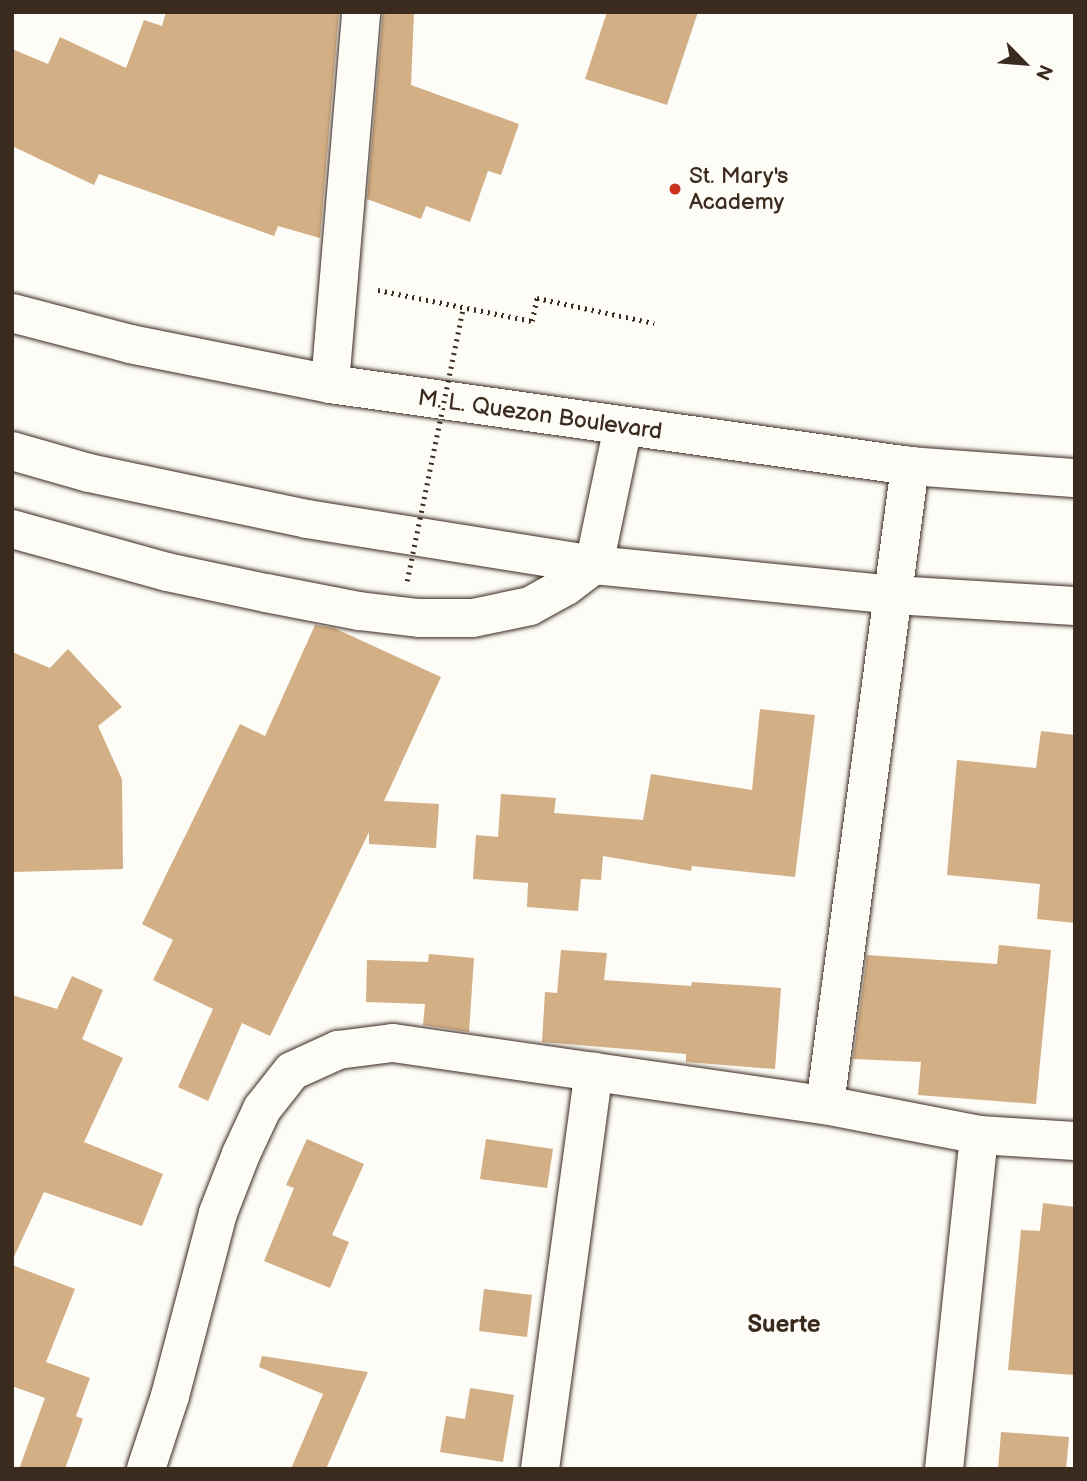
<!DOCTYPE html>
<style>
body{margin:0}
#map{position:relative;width:1087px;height:1481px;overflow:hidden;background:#fdfcf7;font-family:"Balsamiq Sans",sans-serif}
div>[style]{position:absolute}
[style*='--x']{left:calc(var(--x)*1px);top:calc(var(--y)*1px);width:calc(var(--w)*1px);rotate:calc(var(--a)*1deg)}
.building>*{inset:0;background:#d3af85}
.path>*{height:4.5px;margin-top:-2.25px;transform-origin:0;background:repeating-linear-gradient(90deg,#3b2a1e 0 2px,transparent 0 7px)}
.roads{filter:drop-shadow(0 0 2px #3b2a1e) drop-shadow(0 0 2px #3b2a1e)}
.minor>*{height:38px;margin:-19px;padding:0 19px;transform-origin:19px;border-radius:19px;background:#fdfcf7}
.highway>*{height:38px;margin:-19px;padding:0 19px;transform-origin:19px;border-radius:19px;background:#fdfcf7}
.path-bridge>*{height:4.5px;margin-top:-2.25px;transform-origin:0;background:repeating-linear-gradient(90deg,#3b2a1e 0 2px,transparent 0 7px)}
.dots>*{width:19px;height:19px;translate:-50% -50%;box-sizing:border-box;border:4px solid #fdfcf7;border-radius:50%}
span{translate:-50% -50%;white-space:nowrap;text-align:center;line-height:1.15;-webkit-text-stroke:5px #fdfcf7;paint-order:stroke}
.poi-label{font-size:23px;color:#3b2a1e}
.left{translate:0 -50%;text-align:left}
.street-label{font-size:23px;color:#3b2a1e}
.neighbourhood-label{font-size:24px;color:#3b2a1e;font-weight:700}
.frame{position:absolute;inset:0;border:14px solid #3b2a1e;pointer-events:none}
.north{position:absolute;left:989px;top:28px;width:70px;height:70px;-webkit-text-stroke:5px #fdfcf7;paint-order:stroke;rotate:115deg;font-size:19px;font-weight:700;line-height:28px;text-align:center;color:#3b2a1e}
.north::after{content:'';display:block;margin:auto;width:24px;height:32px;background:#3b2a1e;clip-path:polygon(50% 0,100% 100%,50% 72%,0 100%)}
</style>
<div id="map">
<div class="building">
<i style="clip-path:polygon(166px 12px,339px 12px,320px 238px,278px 226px,274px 236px,99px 174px,94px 185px,12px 146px,12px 49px,48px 64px,60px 37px,126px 68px,144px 20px,162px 26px)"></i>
<i style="clip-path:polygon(383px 12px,414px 12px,411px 85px,519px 124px,501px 175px,488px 171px,470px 222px,426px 206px,421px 219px,367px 199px)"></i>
<i style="clip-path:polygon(607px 12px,698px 12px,667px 105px,585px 79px)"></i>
<i style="clip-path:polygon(315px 625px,334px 628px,441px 677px,384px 801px,439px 804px,436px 848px,369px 844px,369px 832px,270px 1036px,242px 1023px,208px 1101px,178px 1087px,213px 1009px,153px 980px,173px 940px,142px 924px,240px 724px,265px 736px)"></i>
<i style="clip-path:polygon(68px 649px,122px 707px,98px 726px,122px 779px,123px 869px,12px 872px,12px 652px,50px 668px)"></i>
<i style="clip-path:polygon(760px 709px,815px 715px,795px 877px,692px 866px,691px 871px,603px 856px,601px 880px,581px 879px,578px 911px,527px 907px,528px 883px,473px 879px,476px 835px,498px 837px,501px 794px,556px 798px,554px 813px,643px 820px,651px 774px,752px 790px)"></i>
<i style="clip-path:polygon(1041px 731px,1075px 735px,1075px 923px,1037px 919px,1040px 884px,947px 875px,957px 760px,1036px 768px)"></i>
<i style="clip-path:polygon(999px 945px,1051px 950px,1036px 1104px,918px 1095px,921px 1062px,853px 1059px,867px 955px,997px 964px)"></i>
<i style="clip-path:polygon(561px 950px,607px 953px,604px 980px,691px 986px,692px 982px,781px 988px,775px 1069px,686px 1062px,686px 1054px,542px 1042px,545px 992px,557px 993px)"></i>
<i style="clip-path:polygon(429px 954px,474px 958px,469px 1032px,423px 1025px,425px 1004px,366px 1002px,367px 960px,428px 962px)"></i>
<i style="clip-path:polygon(72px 976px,103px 990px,82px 1039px,123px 1058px,84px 1142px,163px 1174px,142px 1226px,44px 1192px,12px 1261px,12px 995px,57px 1009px)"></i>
<i style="clip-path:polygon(307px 1139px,364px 1164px,332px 1235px,349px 1242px,330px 1288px,264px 1261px,294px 1188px,286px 1185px)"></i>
<i style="clip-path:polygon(486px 1139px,553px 1149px,547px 1188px,480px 1179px)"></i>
<i style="clip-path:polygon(1043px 1203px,1075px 1207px,1075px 1375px,1008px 1370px,1021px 1230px,1040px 1231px)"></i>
<i style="clip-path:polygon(12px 1265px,75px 1289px,46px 1362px,90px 1378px,76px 1416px,83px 1419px,65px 1469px,19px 1469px,45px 1398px,12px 1386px)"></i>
<i style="clip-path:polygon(484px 1289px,532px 1295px,527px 1337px,479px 1331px)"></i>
<i style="clip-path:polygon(262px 1356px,368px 1372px,326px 1469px,291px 1469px,323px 1394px,259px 1367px)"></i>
<i style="clip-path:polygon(470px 1388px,514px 1395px,503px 1462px,440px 1452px,446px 1416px,465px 1419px)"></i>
<i style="clip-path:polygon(1001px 1432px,1069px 1437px,1066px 1469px,998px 1469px)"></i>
</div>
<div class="path">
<i style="--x:378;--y:290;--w:157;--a:11.4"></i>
<i style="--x:532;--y:321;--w:24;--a:-78"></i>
<i style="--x:537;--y:298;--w:120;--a:12.1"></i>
</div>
<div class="roads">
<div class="minor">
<i style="--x:330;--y:384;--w:373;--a:-85.2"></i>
<i style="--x:12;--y:529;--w:161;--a:15.5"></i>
<i style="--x:167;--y:572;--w:101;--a:12"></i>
<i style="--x:266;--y:593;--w:95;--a:11"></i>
<i style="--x:359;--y:611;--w:60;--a:6.7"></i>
<i style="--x:419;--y:618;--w:54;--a:0"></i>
<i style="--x:473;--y:618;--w:58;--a:-11.9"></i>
<i style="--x:530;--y:606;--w:41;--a:-29.1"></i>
<i style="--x:566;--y:586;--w:35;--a:-37"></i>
<i style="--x:594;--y:565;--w:142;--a:-78.2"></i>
<i style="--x:825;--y:1105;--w:645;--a:-82.42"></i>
<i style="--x:146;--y:1469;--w:77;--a:-71.8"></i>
<i style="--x:170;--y:1396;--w:189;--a:-75.3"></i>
<i style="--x:218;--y:1213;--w:63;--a:-68.7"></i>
<i style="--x:241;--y:1154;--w:50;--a:-65"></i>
<i style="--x:262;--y:1109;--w:48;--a:-51.7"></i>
<i style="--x:292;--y:1071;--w:51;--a:-24.5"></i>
<i style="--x:338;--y:1050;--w:55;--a:-7.3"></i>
<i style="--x:393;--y:1043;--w:436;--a:8.2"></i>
<i style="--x:825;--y:1105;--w:157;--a:11"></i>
<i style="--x:979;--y:1135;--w:96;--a:3.6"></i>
<i style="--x:540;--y:1469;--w:401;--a:-82.3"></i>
<i style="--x:944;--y:1469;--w:336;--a:-84"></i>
</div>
<div class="highway">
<i style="--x:12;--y:313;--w:122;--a:14.7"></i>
<i style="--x:130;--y:344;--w:204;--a:11.3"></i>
<i style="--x:330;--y:384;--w:586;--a:8.05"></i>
<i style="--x:910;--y:466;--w:165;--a:4.2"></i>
<i style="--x:12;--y:451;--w:80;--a:15.9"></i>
<i style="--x:89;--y:473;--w:223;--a:11.9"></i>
<i style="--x:307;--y:519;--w:291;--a:9.1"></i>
<i style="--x:594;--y:565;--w:301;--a:5.7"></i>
<i style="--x:894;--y:595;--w:181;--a:3.5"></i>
</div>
</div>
<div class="path-bridge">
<i style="--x:407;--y:581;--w:280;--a:-78.4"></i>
</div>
<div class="dots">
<i style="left:675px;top:189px;background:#c8321e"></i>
</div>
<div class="poi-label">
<span class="left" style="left:689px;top:189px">St. Mary's<br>Academy</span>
</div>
<div class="street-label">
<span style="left:540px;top:415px;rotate:8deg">M. L. Quezon Boulevard</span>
</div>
<div class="neighbourhood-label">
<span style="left:784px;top:1325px">Suerte</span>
</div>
<div class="frame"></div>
<div class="north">N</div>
</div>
